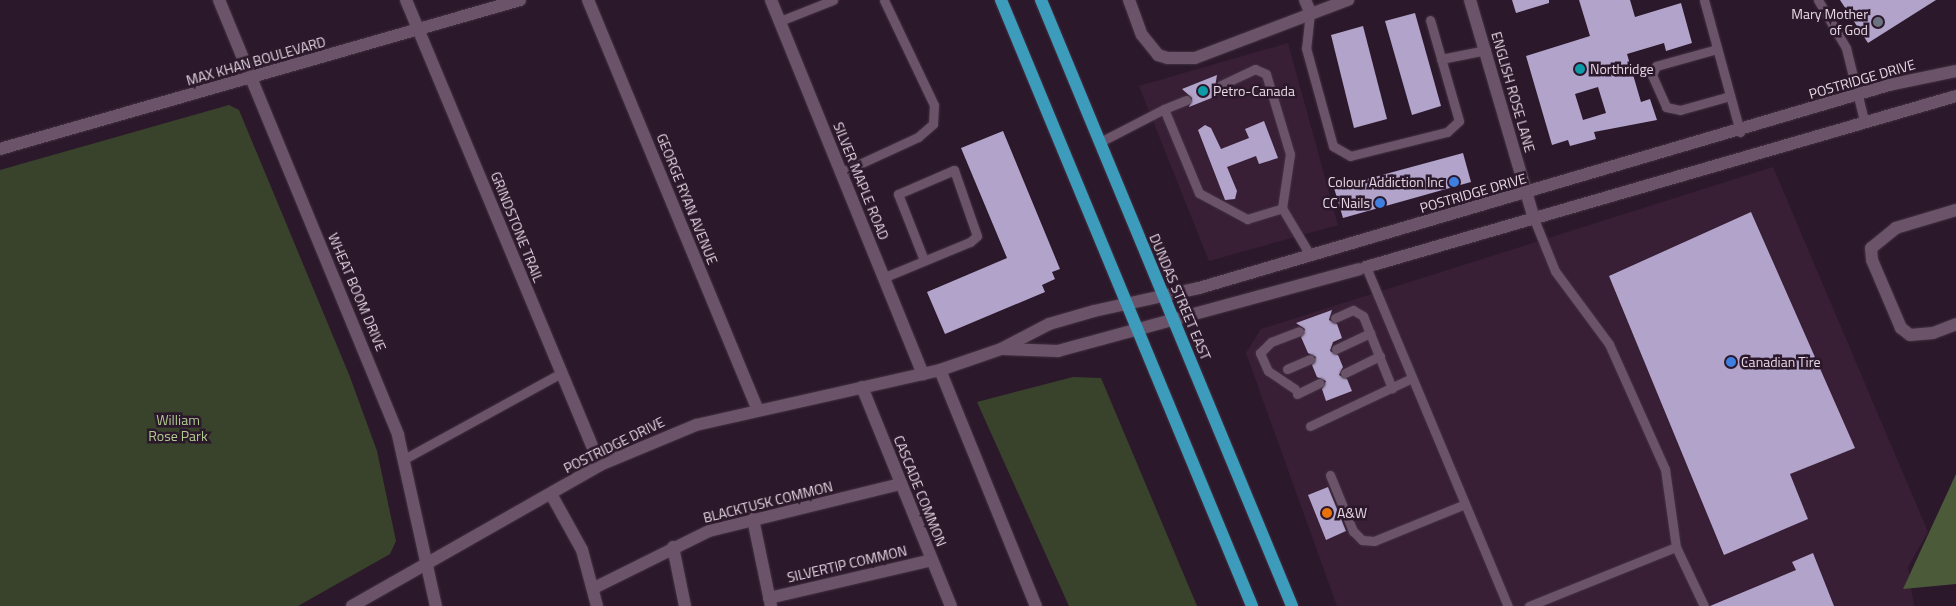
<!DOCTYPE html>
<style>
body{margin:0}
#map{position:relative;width:1956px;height:606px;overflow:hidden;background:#2c182b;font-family:"Titillium Web",sans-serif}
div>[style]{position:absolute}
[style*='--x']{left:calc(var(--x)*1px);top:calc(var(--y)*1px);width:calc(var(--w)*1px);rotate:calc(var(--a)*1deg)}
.built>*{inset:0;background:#381f36}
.green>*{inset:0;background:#39432c}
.forest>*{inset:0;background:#4b5b39}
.building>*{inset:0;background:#b1a3c9}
.roads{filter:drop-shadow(0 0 1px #423341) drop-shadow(0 0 1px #423341)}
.lane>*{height:9px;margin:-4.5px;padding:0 4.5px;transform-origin:4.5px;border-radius:4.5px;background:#6b5469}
.street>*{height:12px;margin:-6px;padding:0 6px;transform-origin:6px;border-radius:6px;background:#6b5469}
.secondary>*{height:12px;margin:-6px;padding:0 6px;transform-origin:6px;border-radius:6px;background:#6b5469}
.primary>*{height:12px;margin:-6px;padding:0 6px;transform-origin:6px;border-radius:6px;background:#3d9bbb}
.dots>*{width:14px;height:14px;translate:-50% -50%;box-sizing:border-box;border:2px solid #2c182b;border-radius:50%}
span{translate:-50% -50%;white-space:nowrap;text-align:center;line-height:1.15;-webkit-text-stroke:5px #2c182b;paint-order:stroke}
.poi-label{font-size:14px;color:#e5d8e4}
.right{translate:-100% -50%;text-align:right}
.left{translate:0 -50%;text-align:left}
.street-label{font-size:14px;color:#e5d8e4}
.park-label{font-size:14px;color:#afcb8f}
</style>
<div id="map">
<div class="built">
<i style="clip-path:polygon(1288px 43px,1338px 225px,1209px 261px,1139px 86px)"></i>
<i style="clip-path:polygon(1773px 167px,1928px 532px,1908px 567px,1914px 606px,1337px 606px,1246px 353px,1261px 329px)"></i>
</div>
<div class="green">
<i style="clip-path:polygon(229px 105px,239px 110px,350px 377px,377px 451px,396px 541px,390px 554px,298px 606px,0 606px,0 170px)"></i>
<i style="clip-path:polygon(1073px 377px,1101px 378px,1197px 606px,1069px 606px,977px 402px)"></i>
</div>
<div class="forest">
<i style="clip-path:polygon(1956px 474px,1956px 584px,1903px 589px)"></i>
</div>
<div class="building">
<i style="clip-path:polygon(1512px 0,1549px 0,1549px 3px,1516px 13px)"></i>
<i style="clip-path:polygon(evenodd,1579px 0,1630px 0,1635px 17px,1681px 3px,1692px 43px,1666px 51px,1664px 43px,1627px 54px,1641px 102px,1650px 99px,1657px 120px,1594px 132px,1596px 139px,1570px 146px,1568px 140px,1552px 145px,1526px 56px,1590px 36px,1579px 0,1598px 87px,1606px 113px,1583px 120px,1575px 94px,1598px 87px)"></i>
<i style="clip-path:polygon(1840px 0,1936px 0,1868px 43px)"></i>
<i style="clip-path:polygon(1415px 13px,1441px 106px,1412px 115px,1385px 21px)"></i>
<i style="clip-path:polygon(1363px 26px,1387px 119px,1354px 128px,1331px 35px)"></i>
<i style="clip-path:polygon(1217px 75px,1215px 87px,1224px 93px,1189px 107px,1192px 98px,1182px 89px)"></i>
<i style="clip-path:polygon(1264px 121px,1278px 158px,1259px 164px,1256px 156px,1227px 167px,1237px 191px,1235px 199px,1225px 200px,1198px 130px,1205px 125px,1211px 128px,1221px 149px,1249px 138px,1245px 129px)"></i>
<i style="clip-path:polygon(1003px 131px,1060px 269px,1052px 272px,1055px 279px,1042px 285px,1045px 292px,945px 334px,927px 292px,1007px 258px,961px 148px)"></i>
<i style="clip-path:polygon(1463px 153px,1471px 182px,1343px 218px,1334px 188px)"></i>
<i style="clip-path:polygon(1751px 212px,1855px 448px,1790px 474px,1808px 519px,1724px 555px,1609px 276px)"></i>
<i style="clip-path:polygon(1332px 310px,1329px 320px,1337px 324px,1342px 338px,1333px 342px,1330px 351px,1338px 355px,1343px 367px,1339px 375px,1347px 379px,1352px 391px,1326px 401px,1322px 389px,1326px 381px,1317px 377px,1312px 365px,1316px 357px,1308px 353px,1301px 337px,1305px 329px,1296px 323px)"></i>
<i style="clip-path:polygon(1328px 487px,1346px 531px,1326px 540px,1308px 495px)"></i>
<i style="clip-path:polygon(1813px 553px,1834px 606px,1710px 606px,1796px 570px,1792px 562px)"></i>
</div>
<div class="roads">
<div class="lane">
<i style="--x:1704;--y:0;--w:137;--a:74.7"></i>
<i style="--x:1818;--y:0;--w:56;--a:59.7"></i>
<i style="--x:1846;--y:48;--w:74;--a:76"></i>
<i style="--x:1310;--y:12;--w:36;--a:96"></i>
<i style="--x:1306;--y:48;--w:102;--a:74.6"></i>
<i style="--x:1333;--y:146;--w:20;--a:30"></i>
<i style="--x:1350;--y:156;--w:100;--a:-13.9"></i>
<i style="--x:1447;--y:132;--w:16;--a:-43"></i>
<i style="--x:1459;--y:121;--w:105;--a:-106"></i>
<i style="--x:780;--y:21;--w:57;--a:-21.6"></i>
<i style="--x:1717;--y:49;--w:63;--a:164.4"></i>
<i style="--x:1656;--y:66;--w:10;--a:114"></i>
<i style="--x:1652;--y:75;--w:35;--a:66"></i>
<i style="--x:1666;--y:107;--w:14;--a:12"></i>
<i style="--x:1680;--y:110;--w:52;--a:-15.6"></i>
<i style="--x:1441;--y:59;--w:46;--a:-11.3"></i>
<i style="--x:1221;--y:85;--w:38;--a:-25"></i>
<i style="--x:1255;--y:69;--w:12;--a:24"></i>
<i style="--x:1266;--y:74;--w:84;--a:73.3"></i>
<i style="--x:1290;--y:154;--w:55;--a:98.4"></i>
<i style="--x:1164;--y:109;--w:24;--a:-22"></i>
<i style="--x:1100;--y:142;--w:72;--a:-27.3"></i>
<i style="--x:1164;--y:109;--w:91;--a:67.4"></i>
<i style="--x:1199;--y:193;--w:55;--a:28.4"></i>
<i style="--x:1247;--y:219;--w:37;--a:-17"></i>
<i style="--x:1282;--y:208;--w:55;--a:59.2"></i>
<i style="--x:842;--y:172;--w:84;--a:-24.7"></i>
<i style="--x:918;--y:137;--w:20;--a:-41"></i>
<i style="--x:933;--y:124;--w:19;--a:-87"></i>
<i style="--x:934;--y:105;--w:116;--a:-115.5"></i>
<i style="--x:1534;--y:219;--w:56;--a:68"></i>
<i style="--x:1555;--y:271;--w:91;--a:53.5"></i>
<i style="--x:1609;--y:344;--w:137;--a:65.9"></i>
<i style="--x:1665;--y:469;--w:79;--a:82"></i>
<i style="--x:1676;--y:547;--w:65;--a:64.6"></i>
<i style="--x:1366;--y:267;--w:368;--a:67.3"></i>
<i style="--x:885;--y:277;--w:92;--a:-22.4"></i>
<i style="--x:970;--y:242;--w:9;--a:-41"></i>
<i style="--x:977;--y:236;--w:70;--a:-109.2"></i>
<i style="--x:954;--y:170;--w:61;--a:156.8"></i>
<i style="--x:898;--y:194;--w:71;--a:68.5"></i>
<i style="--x:1335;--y:318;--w:20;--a:-24"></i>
<i style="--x:1353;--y:310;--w:12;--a:31"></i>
<i style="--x:1363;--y:316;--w:78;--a:68.1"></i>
<i style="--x:1336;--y:349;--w:38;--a:-25"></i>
<i style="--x:1287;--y:369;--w:25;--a:-23"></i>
<i style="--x:1345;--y:373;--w:39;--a:-26"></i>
<i style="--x:1295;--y:389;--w:32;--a:-146"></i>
<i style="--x:1268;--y:371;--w:20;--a:-114"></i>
<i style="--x:1260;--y:353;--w:16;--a:-45"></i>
<i style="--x:1271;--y:342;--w:30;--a:-21"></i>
<i style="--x:1297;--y:394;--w:25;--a:-26"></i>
<i style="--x:1310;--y:426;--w:113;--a:-25.2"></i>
<i style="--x:406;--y:458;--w:177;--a:-28.7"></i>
<i style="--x:1330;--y:475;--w:61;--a:67.7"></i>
<i style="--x:1353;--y:531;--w:13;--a:45"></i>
<i style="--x:1362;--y:540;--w:12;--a:5"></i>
<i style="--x:1374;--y:541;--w:98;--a:-22.1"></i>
<i style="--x:1529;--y:606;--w:158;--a:-21.9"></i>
</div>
<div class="street">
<i style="--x:406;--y:0;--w:504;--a:67.35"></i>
<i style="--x:588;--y:0;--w:444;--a:67.5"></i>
<i style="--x:771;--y:0;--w:404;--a:67.9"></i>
<i style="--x:1129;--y:0;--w:37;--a:70"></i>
<i style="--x:1142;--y:35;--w:26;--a:51"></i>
<i style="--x:1158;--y:55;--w:10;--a:17"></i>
<i style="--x:1168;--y:58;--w:27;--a:0"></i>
<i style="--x:1195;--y:58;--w:164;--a:-20.8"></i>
<i style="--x:1305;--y:0;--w:13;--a:67"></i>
<i style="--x:1470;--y:0;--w:228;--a:73.7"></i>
<i style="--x:0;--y:149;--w:541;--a:-15.99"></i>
<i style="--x:1956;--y:210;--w:63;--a:163.3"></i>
<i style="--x:1896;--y:228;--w:32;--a:141"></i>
<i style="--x:1871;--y:248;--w:12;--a:85"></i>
<i style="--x:1872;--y:260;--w:74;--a:66.9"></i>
<i style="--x:1901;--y:328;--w:11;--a:38"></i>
<i style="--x:1910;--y:335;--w:23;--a:-5"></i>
<i style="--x:1933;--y:333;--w:25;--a:-21"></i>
<i style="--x:940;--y:370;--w:255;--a:67.9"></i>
<i style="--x:862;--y:387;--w:236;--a:67.9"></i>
<i style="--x:551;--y:494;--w:64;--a:61"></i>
<i style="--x:582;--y:550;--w:58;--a:75"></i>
<i style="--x:753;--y:519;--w:89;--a:78.3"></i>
<i style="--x:673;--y:547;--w:60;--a:78.5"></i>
<i style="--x:594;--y:588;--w:128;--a:-26.4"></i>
<i style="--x:709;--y:531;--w:198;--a:-13.8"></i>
<i style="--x:769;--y:598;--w:167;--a:-13.1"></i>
</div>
<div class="secondary">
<i style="--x:219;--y:0;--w:470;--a:67.6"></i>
<i style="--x:398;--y:435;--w:175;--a:77.5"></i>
<i style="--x:1366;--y:267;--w:614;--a:-16.16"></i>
<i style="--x:1003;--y:349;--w:55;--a:2.1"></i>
<i style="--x:1058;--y:351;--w:312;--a:-15.2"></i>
<i style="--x:352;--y:606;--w:285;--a:-29.6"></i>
<i style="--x:600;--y:465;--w:104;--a:-22.6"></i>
<i style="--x:696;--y:425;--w:250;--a:-12.7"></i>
<i style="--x:940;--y:370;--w:65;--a:-19"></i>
<i style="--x:1001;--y:349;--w:54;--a:-27.5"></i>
<i style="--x:1049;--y:324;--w:47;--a:-16.1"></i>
<i style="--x:1094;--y:311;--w:107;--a:-12.4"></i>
<i style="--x:1199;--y:288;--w:719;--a:-16.39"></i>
<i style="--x:1889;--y:85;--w:68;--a:-11.8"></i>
</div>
<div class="primary">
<i style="--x:1001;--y:0;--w:656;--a:67.5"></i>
<i style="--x:1041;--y:0;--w:656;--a:67.5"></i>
</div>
</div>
<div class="dots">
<i style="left:1878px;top:22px;background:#6b7280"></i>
<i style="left:1580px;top:69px;background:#0f9aa8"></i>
<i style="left:1203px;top:91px;background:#0f9aa8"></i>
<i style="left:1454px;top:182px;background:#3f7fe0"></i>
<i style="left:1380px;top:203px;background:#3f7fe0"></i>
<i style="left:1731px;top:362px;background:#3f7fe0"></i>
<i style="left:1327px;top:513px;background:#e8710a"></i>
</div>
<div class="poi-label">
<span class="right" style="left:1868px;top:22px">Mary Mother<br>of God</span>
<span class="left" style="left:1590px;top:69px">Northridge</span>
<span class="left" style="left:1213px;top:91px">Petro-Canada</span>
<span class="right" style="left:1444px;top:182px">Colour Addiction Inc</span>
<span class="right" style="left:1370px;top:203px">CC Nails</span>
<span class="left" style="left:1741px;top:362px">Canadian Tire</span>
<span class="left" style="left:1337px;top:513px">A&amp;W</span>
</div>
<div class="street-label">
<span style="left:256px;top:61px;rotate:-16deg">MAX KHAN BOULEVARD</span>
<span style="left:1862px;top:79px;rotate:-16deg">POSTRIDGE DRIVE</span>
<span style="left:1513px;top:92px;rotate:74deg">ENGLISH ROSE LANE</span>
<span style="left:861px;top:181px;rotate:68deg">SILVER MAPLE ROAD</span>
<span style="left:1473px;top:193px;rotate:-16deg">POSTRIDGE DRIVE</span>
<span style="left:687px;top:199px;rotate:68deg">GEORGE RYAN AVENUE</span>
<span style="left:517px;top:227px;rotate:68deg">GRINDSTONE TRAIL</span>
<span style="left:357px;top:292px;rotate:67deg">WHEAT BOOM DRIVE</span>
<span style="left:1180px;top:297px;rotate:67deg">DUNDAS STREET EAST</span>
<span style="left:614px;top:445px;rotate:-26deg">POSTRIDGE DRIVE</span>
<span style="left:920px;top:491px;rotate:68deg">CASCADE COMMON</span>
<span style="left:768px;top:502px;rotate:-14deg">BLACKTUSK COMMON</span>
<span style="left:847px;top:564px;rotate:-13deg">SILVERTIP COMMON</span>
</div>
<div class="park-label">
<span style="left:178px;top:428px">William<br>Rose Park</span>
</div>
</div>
